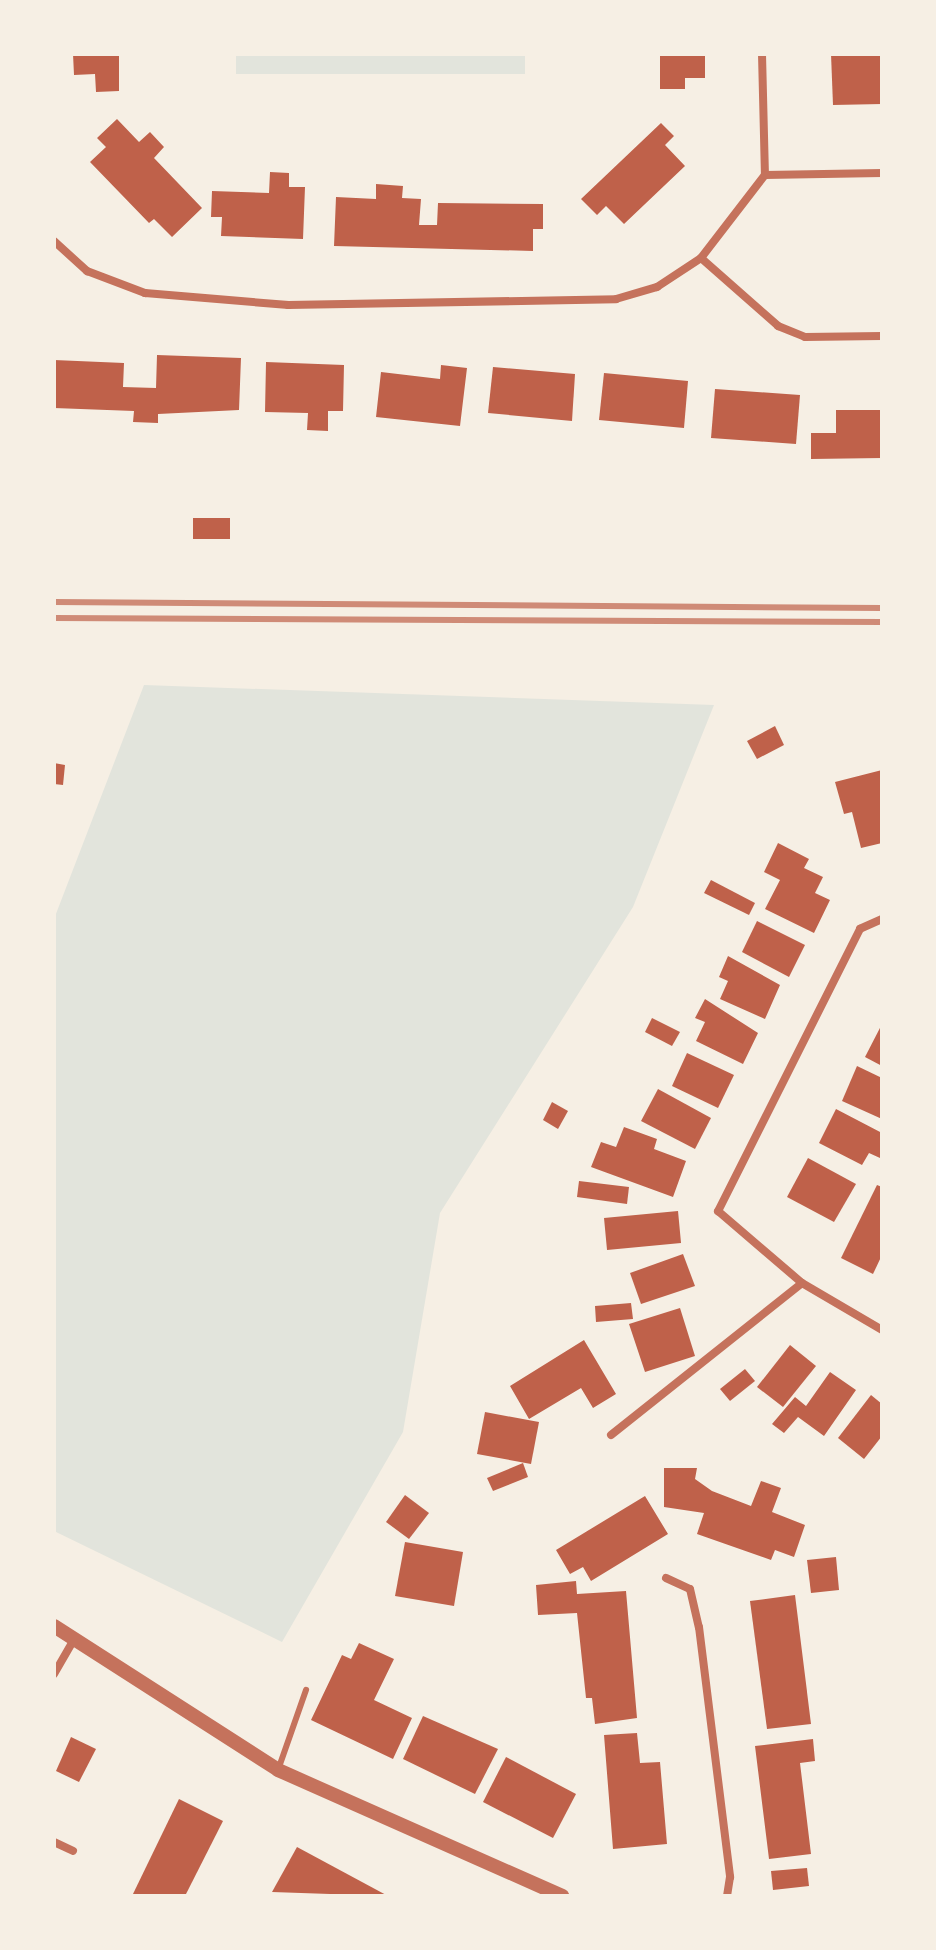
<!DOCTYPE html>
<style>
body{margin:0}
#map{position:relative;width:936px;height:1950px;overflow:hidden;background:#f6efe4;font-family:"PT Sans",sans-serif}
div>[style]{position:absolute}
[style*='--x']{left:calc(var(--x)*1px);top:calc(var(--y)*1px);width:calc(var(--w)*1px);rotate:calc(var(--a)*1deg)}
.green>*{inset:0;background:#e2e4dc}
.building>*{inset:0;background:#bf614a}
.service>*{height:6px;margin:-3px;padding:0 3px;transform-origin:3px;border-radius:3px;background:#c5725c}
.minor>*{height:8px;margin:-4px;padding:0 4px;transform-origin:4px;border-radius:4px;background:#c5725c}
.tertiary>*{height:14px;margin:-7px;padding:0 7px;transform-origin:7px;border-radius:7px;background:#c5725c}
.rail>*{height:6px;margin:-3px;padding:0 3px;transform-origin:3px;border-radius:3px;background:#cf8b77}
span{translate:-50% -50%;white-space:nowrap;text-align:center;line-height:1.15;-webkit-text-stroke:8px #f6efe4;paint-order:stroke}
.frame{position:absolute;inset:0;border:56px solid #f6efe4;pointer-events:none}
</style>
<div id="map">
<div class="green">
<i style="clip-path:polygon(236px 54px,525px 54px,525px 74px,236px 74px)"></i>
<i style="clip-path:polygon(144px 685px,714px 705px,633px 907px,440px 1213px,403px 1432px,282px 1642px,54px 1531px,54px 919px)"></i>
</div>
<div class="building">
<i style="clip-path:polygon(73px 54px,119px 54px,119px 91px,96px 92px,95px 74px,74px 75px)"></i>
<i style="clip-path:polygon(660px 54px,705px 54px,705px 78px,685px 78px,685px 89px,660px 89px)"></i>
<i style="clip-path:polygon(831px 54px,882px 54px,882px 104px,833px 105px)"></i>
<i style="clip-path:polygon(117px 119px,139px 142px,150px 132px,164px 147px,154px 158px,202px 208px,172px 237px,154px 219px,149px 223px,90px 162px,106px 147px,97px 138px)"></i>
<i style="clip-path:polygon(661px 123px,674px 136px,665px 145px,685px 166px,624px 224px,606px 206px,597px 215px,581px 199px)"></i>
<i style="clip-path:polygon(270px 172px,289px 173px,289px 187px,305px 187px,303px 239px,221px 236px,222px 217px,211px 217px,212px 191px,269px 193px)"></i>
<i style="clip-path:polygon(376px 184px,403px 186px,402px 198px,421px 199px,419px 225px,437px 225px,438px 203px,543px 204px,543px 229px,533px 229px,533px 251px,334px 246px,336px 197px,376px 199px)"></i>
<i style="clip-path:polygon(157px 355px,241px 358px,239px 410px,158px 414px,158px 423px,133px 422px,134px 411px,54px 408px,54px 360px,124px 363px,123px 387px,156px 388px)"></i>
<i style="clip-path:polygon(266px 362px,344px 365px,343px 411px,328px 411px,328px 431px,307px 430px,308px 413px,265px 412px)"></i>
<i style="clip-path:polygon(441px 365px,467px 368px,460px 426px,376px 417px,381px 372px,440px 379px)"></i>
<i style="clip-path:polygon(493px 367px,575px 374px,572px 421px,488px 413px)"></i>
<i style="clip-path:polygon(604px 373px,688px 381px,684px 428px,599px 420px)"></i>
<i style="clip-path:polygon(715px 389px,800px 395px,796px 444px,711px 438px)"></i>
<i style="clip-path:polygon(836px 410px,882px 410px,882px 458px,811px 459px,811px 433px,836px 433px)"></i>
<i style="clip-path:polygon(193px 518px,230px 518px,230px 539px,193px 539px)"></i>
<i style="clip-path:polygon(775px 726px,784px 745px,757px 759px,747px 741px)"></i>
<i style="clip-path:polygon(54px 763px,65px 765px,63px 785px,54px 784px)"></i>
<i style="clip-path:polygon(882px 770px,882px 843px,861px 848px,852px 812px,844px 814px,835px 782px)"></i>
<i style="clip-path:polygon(778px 843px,809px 859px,804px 868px,823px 877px,815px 893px,830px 900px,814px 933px,765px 909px,780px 880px,764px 872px)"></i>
<i style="clip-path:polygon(711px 880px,755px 903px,749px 915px,704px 893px)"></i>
<i style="clip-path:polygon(757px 921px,805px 945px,789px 977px,742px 952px)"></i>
<i style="clip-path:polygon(728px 956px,780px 985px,765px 1019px,720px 999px,728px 981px,719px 977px)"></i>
<i style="clip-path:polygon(705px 999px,758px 1033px,743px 1064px,696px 1041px,705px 1022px,695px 1018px)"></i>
<i style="clip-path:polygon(652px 1018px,680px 1032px,672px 1046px,645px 1032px)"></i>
<i style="clip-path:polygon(882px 1024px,882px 1066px,865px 1057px)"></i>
<i style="clip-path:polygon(687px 1053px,734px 1075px,718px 1108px,672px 1086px)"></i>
<i style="clip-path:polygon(857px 1066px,882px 1078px,882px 1119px,842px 1101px)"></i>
<i style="clip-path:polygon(658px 1089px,711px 1118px,695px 1149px,641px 1121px)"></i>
<i style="clip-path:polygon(552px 1102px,568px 1111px,558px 1129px,543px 1120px)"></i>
<i style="clip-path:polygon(836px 1109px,882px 1133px,880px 1158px,869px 1153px,862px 1165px,819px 1143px)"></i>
<i style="clip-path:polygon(624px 1127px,657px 1139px,654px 1149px,686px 1161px,673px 1197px,591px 1167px,601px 1142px,616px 1147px)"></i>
<i style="clip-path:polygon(808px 1158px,856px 1184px,834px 1222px,787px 1197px)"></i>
<i style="clip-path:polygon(579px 1181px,629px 1187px,627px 1204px,577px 1197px)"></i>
<i style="clip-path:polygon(877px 1185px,882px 1187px,882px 1255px,873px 1274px,841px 1258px)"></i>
<i style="clip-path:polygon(678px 1211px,681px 1243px,607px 1250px,604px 1218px)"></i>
<i style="clip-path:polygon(683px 1254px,695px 1286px,641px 1304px,630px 1273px)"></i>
<i style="clip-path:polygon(631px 1303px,633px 1319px,596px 1322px,595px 1306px)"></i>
<i style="clip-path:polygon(680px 1308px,695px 1356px,645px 1372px,629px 1324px)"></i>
<i style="clip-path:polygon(584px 1340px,616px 1394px,593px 1408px,581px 1388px,529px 1419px,510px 1386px)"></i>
<i style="clip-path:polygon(790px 1345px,816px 1366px,783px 1407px,757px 1387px)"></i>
<i style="clip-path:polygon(745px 1369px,755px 1381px,730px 1401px,720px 1389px)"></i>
<i style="clip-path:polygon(830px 1372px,856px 1390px,824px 1436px,798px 1417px,784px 1433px,772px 1424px,795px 1397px,806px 1406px)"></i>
<i style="clip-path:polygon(871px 1395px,882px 1404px,882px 1436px,864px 1459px,838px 1438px)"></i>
<i style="clip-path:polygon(485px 1412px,539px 1422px,531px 1464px,477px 1454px)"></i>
<i style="clip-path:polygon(523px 1463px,528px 1477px,493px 1491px,487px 1478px)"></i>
<i style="clip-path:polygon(664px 1468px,697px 1468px,695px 1479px,712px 1491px,751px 1506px,761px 1481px,781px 1488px,772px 1512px,805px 1525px,794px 1557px,775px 1550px,771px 1560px,697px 1534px,704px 1513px,664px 1507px)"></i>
<i style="clip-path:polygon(405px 1495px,429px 1513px,409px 1539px,386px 1522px)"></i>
<i style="clip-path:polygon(645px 1496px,668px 1534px,591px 1581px,583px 1567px,570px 1574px,556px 1550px)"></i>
<i style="clip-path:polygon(405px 1542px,463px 1552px,454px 1606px,395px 1596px)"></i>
<i style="clip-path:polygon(836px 1557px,839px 1590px,811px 1593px,807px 1560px)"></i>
<i style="clip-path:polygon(576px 1581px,577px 1594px,626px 1591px,637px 1718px,595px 1724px,592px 1698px,586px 1698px,577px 1613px,538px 1615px,536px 1585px)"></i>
<i style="clip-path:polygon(795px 1595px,811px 1724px,767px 1729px,750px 1601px)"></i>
<i style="clip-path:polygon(359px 1643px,394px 1659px,374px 1700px,412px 1718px,393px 1759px,311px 1720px,342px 1655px,351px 1659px)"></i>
<i style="clip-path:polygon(423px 1716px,498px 1749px,475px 1794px,403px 1759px)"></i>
<i style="clip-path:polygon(637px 1733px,640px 1763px,660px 1762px,667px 1844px,613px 1849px,604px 1735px)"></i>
<i style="clip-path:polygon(71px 1737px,96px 1749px,79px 1782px,56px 1771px)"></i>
<i style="clip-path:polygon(813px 1739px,815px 1761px,800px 1763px,811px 1854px,769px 1859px,755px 1746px)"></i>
<i style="clip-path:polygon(506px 1757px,576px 1794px,553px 1838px,483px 1802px)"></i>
<i style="clip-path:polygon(179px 1799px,223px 1821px,185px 1896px,132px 1896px)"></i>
<i style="clip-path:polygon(297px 1847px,388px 1896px,272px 1892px)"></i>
<i style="clip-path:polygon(807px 1868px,809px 1886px,773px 1890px,771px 1871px)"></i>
</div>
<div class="service">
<i style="--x:278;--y:1770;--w:85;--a:-70.7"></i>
</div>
<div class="minor">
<i style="--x:762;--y:54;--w:121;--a:88.6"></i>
<i style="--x:54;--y:241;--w:45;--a:42.3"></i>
<i style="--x:87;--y:271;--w:62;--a:20.8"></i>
<i style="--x:145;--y:293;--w:144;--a:4.8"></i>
<i style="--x:288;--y:305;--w:328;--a:-1"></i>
<i style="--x:616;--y:299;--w:43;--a:-16.3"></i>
<i style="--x:657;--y:287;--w:53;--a:-33.4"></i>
<i style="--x:701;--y:258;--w:105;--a:-52.4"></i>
<i style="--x:765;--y:175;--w:117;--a:-1"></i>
<i style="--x:701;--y:258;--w:103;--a:41.4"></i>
<i style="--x:778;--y:326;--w:29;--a:22"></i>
<i style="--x:805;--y:337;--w:77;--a:-0.7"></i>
<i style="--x:882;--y:919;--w:24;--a:156"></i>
<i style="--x:860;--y:929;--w:316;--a:116.7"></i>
<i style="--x:718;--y:1211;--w:111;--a:40.6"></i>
<i style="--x:802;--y:1283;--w:93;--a:30.4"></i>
<i style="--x:611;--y:1435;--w:244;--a:-38.5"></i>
<i style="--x:666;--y:1578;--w:26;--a:25"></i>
<i style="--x:690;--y:1589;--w:39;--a:77"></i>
<i style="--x:699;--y:1627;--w:252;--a:82.9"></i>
<i style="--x:730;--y:1877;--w:19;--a:99"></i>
<i style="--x:54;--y:1674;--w:39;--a:-60"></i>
<i style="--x:54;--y:1842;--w:21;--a:25"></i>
</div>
<div class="tertiary">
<i style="--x:54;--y:1626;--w:266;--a:32.7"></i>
<i style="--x:278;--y:1770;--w:311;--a:23.9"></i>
</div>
<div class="rail">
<i style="--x:54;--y:602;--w:828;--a:0.42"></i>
<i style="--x:54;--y:618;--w:828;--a:0.28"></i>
</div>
<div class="frame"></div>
</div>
